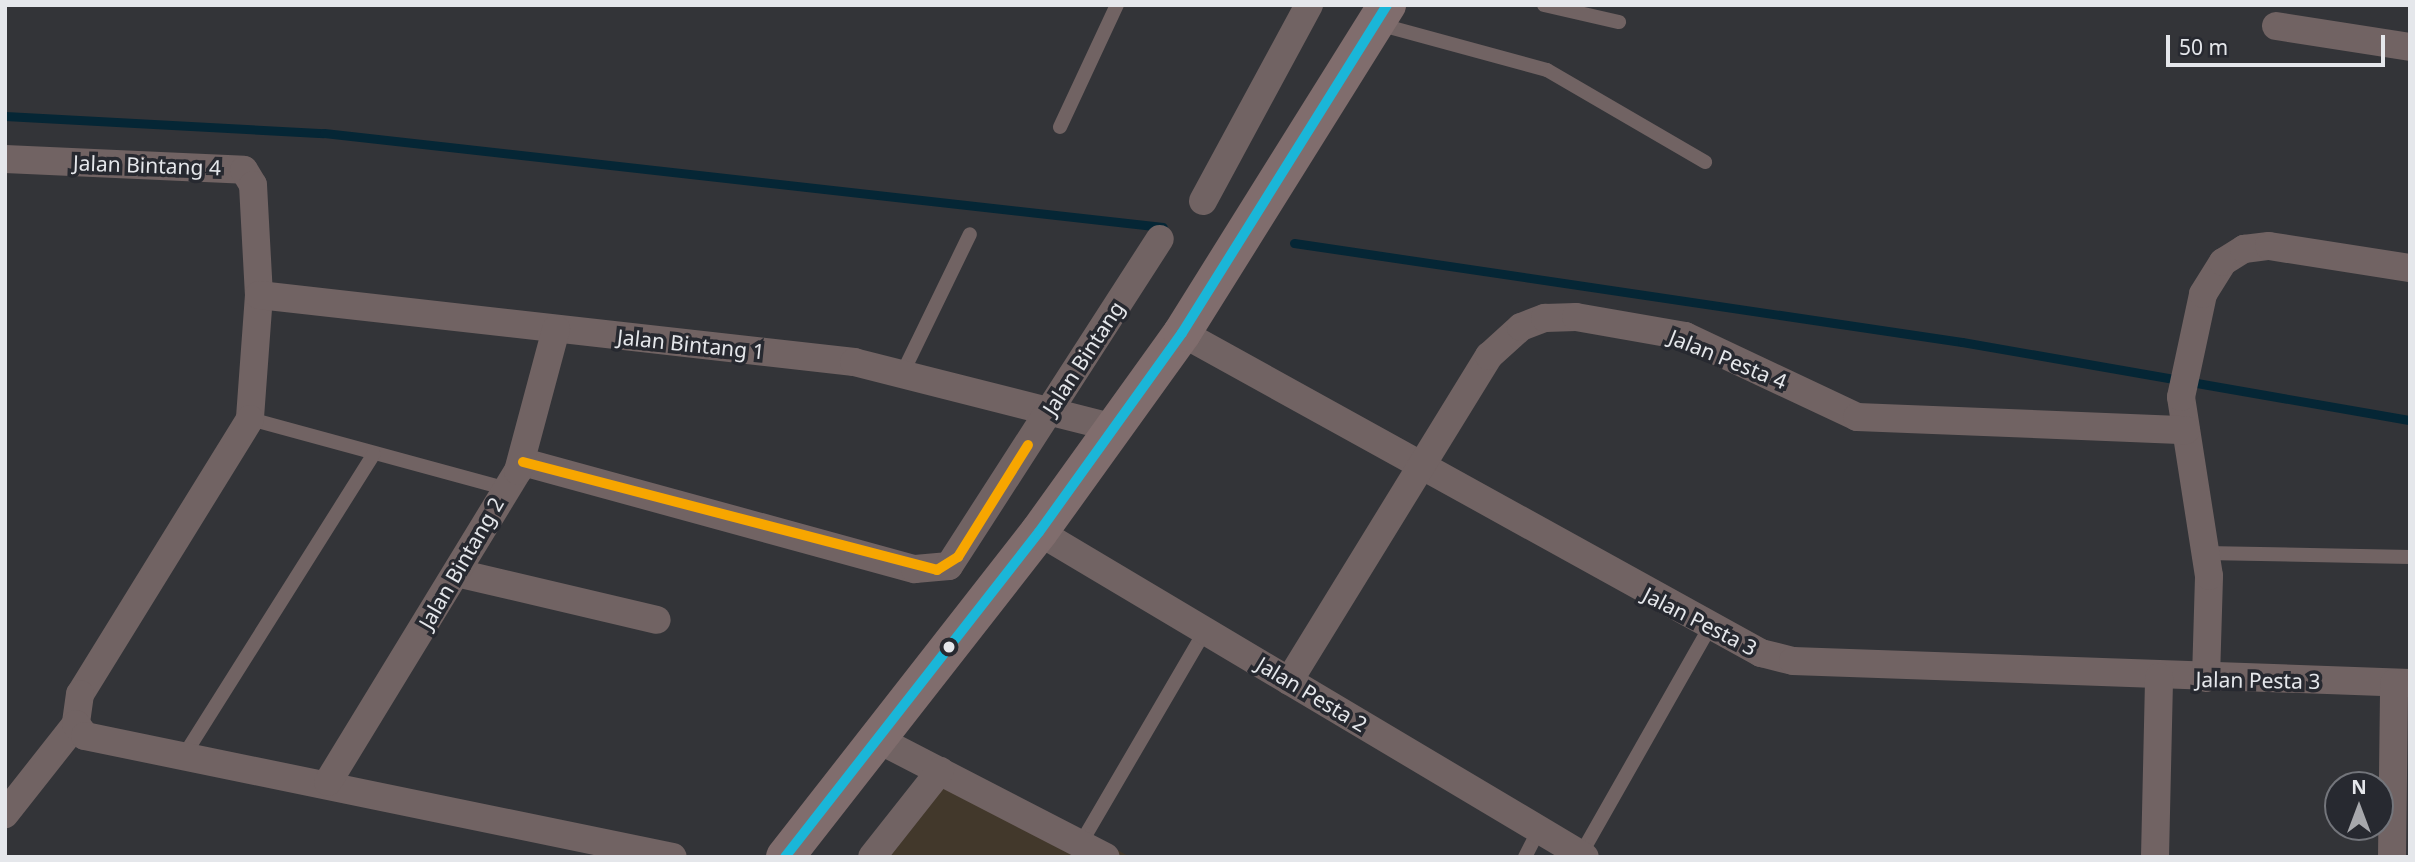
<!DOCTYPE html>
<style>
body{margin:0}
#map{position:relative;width:2415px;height:862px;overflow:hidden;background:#333438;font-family:"Noto Sans",sans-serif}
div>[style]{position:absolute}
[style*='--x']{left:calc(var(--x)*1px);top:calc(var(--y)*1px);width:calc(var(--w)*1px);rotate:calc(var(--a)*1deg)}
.commercial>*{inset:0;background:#42382b}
.stream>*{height:9px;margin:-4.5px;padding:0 4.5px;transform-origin:4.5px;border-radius:4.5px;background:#052635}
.lane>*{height:14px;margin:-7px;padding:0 7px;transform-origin:7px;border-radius:7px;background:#716363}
.street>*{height:28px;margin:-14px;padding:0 14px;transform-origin:14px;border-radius:14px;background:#716363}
.secondary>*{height:38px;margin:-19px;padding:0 19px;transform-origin:19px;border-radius:19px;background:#806d6d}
.bus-1>*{height:10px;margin:-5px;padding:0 5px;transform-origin:5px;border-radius:5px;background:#f7a600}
.bus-2>*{height:10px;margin:-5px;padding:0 5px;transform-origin:5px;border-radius:5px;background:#1ab6d8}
.dots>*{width:19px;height:19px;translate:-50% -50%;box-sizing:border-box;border:4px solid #272930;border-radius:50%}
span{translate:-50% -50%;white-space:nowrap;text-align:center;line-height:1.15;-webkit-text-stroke:7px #272930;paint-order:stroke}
.street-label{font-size:21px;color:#e5e7eb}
.frame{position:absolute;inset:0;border:7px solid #e5e7eb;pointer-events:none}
.north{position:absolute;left:2324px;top:771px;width:70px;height:70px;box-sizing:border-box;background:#272930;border:2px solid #73757b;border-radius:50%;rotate:0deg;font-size:19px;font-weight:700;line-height:28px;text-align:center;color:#e5e7eb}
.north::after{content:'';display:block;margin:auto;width:24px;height:32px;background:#a7a8ac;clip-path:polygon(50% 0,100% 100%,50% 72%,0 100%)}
.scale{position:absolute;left:2166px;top:35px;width:219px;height:32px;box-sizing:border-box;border:4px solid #e5e7eb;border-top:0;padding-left:9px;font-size:21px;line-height:24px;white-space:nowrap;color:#e5e7eb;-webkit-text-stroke:5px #272930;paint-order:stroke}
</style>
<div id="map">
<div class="commercial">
<i style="clip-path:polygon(938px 758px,1105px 843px,1130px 857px,859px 857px)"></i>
</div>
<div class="stream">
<i style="--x:5;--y:116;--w:319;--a:3.1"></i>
<i style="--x:324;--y:133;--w:844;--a:6.39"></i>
<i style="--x:1294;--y:243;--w:675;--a:8.43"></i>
<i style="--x:1962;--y:342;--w:455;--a:9.9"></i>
</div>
<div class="lane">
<i style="--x:1544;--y:5;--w:77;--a:12.8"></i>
<i style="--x:1378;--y:24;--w:175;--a:15.2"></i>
<i style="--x:1547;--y:70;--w:183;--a:30.2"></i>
<i style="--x:1060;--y:127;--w:135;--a:-65"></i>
<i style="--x:903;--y:372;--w:153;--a:-64.1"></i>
<i style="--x:250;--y:419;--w:263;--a:15.2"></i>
<i style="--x:2205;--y:553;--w:205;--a:1.1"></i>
<i style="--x:183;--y:757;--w:358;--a:-57.8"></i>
<i style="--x:1081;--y:843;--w:246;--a:-59.7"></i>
<i style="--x:1581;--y:854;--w:259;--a:-60.4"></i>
<i style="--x:1525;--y:857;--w:31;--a:-63"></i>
</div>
<div class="street">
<i style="--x:2276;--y:26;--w:136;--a:8.9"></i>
<i style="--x:5;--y:159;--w:239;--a:2.6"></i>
<i style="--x:244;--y:170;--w:17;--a:59"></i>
<i style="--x:253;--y:185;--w:110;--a:86.9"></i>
<i style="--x:259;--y:295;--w:124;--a:94.2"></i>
<i style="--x:250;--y:419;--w:323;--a:121.7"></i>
<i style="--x:80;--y:694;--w:30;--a:98"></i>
<i style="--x:76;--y:724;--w:115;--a:128.3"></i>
<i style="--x:1203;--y:201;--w:223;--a:-61.6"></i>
<i style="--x:259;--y:295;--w:599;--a:6.42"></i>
<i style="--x:854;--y:362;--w:269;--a:14.2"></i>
<i style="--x:1182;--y:333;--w:662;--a:28.93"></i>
<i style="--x:1761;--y:653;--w:33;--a:14"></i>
<i style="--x:1793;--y:661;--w:617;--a:2.04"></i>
<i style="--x:523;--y:462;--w:406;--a:15.3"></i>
<i style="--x:915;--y:569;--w:34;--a:-5"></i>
<i style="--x:949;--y:566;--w:389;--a:-57.2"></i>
<i style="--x:1039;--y:532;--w:635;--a:30.76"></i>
<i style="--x:457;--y:573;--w:205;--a:13.2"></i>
<i style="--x:2206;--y:678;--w:102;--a:-88.3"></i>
<i style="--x:2209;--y:576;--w:181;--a:-98.9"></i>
<i style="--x:2181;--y:397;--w:105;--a:-77.9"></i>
<i style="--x:2203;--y:294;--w:38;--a:-58"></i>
<i style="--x:2223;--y:262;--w:25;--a:-32"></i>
<i style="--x:2244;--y:249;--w:25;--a:-7"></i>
<i style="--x:2269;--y:246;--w:143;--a:8.9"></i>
<i style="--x:1289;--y:681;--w:382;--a:-58.4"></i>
<i style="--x:1489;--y:356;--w:43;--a:-42.2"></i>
<i style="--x:1521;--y:327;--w:26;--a:-21"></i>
<i style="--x:1545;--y:318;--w:31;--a:-2"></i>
<i style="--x:1576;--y:317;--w:111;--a:9.9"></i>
<i style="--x:1685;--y:336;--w:190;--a:25.2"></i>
<i style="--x:1857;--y:417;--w:329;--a:2.3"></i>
<i style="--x:76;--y:724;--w:15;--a:53"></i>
<i style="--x:85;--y:736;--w:600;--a:11.63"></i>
<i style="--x:879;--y:740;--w:255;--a:27.3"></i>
<i style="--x:328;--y:782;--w:364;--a:-58.6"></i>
<i style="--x:518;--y:471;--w:147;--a:-75"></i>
<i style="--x:872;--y:857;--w:110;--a:-51.7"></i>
<i style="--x:2155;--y:857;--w:180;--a:-88.7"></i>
<i style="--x:2392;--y:857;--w:174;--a:-89.3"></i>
</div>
<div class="secondary">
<i style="--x:785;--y:857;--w:412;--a:-52"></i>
<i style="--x:1039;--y:532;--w:245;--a:-54.3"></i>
<i style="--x:1182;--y:333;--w:387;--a:-58"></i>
</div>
<div class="bus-1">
<i style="--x:523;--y:462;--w:428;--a:14.6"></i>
<i style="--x:937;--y:570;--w:25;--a:-32"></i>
<i style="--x:958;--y:557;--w:132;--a:-58"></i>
</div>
<div class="bus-2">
<i style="--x:785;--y:857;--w:412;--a:-52"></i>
<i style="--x:1039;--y:532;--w:245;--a:-54.3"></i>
<i style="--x:1182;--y:333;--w:387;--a:-58"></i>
</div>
<div class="dots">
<i style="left:949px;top:647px;background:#e5e7eb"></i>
</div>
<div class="street-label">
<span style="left:147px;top:165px;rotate:2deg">Jalan Bintang 4</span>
<span style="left:691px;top:344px;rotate:6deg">Jalan Bintang 1</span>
<span style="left:1083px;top:358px;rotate:-57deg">Jalan Bintang</span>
<span style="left:1728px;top:359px;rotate:22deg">Jalan Pesta 4</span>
<span style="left:461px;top:563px;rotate:-60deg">Jalan Bintang 2</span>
<span style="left:1700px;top:621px;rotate:27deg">Jalan Pesta 3</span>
<span style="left:2258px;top:680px;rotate:1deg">Jalan Pesta 3</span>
<span style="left:1312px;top:694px;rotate:31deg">Jalan Pesta 2</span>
</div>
<div class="frame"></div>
<div class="north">N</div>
<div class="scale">50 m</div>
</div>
